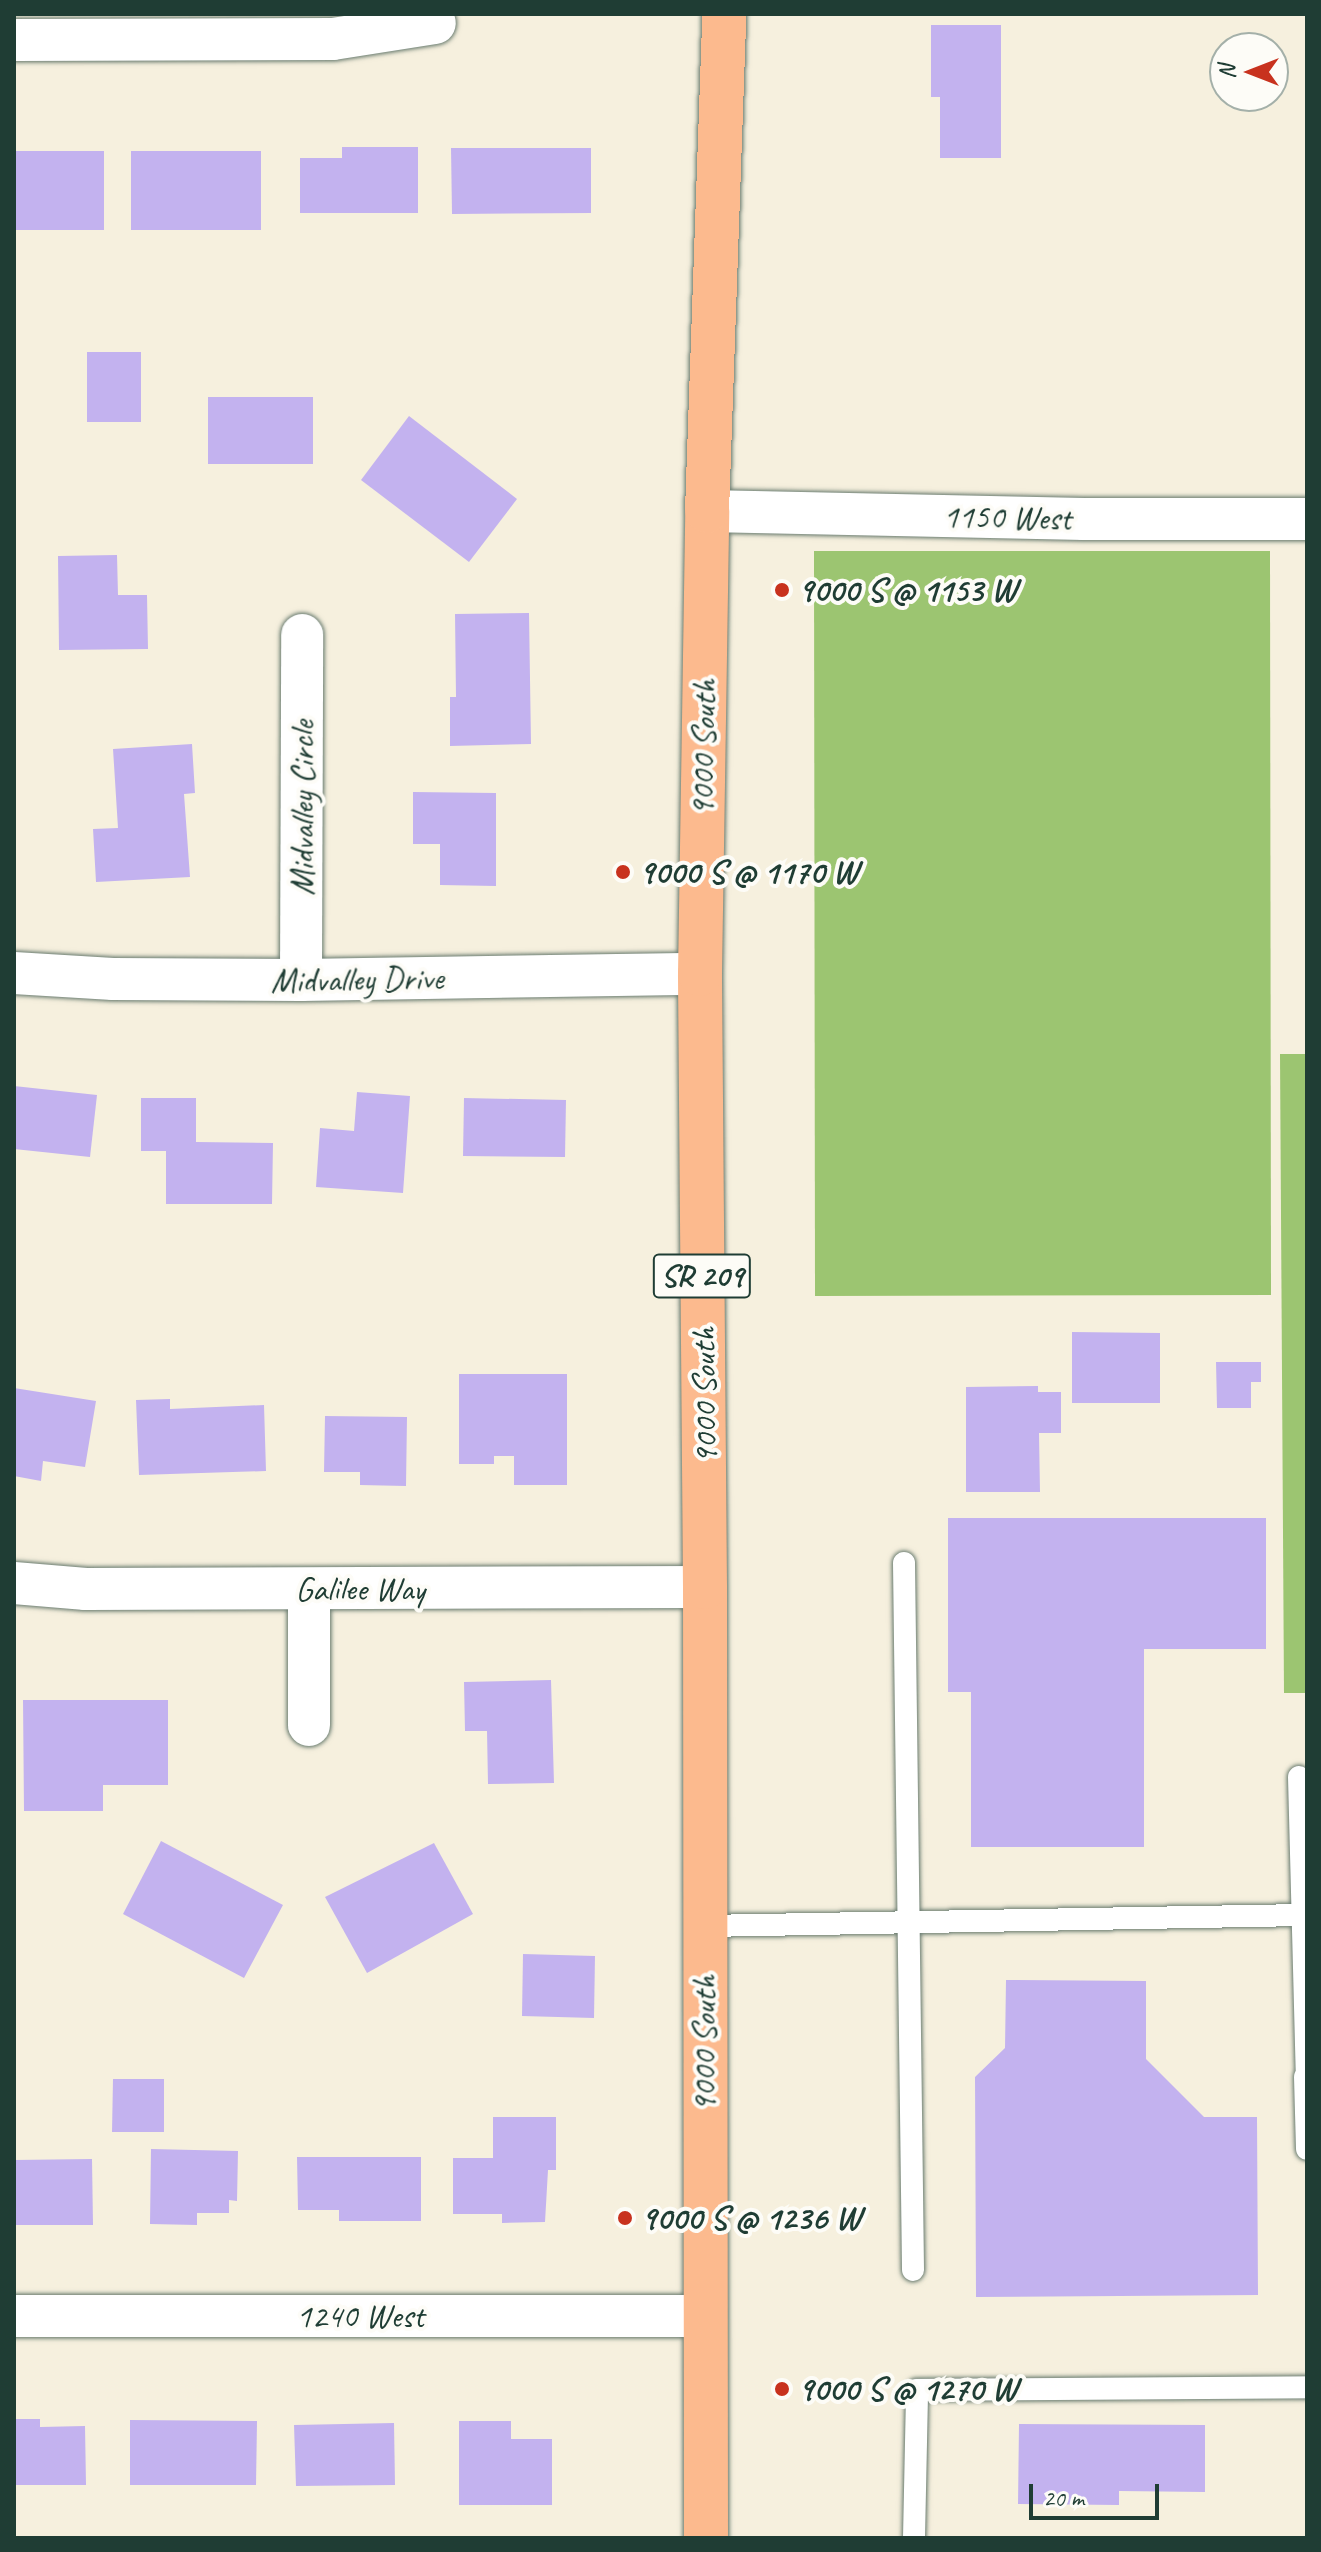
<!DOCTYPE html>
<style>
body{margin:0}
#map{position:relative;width:1321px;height:2552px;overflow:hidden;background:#f6f0de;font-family:Caveat,sans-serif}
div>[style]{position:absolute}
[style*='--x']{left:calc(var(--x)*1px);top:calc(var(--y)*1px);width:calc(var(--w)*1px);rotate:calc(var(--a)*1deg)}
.green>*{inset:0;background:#9cc571}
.building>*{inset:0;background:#c3b2ef}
.roads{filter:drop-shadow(0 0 2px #6a7c70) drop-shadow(0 0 2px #6a7c70)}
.service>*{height:22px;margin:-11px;padding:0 11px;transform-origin:11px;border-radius:11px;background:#fff}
.minor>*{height:42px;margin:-21px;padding:0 21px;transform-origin:21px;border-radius:21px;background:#fff}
.primary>*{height:44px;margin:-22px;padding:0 22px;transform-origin:22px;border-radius:22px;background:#fcba8e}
.dots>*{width:22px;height:22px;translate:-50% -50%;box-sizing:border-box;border:4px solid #fdfcf7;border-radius:50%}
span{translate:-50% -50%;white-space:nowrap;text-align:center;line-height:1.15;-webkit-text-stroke:8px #fdfcf7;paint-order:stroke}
.shield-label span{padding:2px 6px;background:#fdfcf7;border:2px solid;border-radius:6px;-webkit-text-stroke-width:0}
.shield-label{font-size:32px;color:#1f3d34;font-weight:700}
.street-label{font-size:34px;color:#1f3d34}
.poi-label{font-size:34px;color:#1f3d34;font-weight:700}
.left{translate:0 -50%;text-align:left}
.frame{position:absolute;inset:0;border:16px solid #1f3d34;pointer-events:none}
.north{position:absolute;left:1209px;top:32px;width:80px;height:80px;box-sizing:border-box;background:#fdfcf7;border:2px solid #a4b0a9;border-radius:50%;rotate:270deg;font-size:22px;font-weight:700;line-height:32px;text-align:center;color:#1f3d34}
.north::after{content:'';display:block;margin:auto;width:28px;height:36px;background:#c8321e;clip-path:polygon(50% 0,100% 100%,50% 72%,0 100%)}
.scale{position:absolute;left:1029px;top:2484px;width:130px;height:36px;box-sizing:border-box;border:4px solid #1f3d34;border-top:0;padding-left:10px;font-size:24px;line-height:28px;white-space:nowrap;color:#1f3d34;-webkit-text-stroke:6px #fdfcf7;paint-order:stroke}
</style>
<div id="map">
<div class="green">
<i style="clip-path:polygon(814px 551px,1270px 551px,1271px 1295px,815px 1296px)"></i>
<i style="clip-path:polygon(1280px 1054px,1307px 1054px,1307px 1693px,1284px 1693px)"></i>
</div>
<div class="building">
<i style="clip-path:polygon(931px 25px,1001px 25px,1001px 158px,940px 158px,940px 97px,931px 97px)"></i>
<i style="clip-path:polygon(342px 147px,418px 147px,418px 213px,300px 213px,300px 158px,342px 158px)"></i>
<i style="clip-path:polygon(451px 148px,591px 148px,591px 213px,452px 214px)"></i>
<i style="clip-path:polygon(14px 151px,104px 151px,104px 230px,14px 230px)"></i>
<i style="clip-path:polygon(131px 151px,261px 151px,261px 230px,131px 230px)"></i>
<i style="clip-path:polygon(87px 352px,141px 352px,141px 422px,87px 422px)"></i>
<i style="clip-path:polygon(208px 397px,313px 397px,313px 464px,208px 464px)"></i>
<i style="clip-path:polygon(409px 416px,517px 499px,469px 562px,361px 480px)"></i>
<i style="clip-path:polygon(117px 555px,118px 595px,147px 595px,148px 649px,59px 650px,58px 556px)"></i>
<i style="clip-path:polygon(529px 613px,531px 744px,450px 746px,450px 697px,456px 697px,455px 614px)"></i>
<i style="clip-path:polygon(192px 744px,195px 793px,184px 794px,190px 877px,96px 882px,93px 829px,118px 828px,113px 749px)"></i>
<i style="clip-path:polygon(413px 792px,496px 793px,496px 886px,440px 885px,440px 844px,413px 844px)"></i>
<i style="clip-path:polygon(14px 1086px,97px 1095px,90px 1157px,14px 1149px)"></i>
<i style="clip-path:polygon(357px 1092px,410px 1096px,403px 1193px,316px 1187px,320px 1128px,354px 1131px)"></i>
<i style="clip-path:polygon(141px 1098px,196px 1098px,196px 1142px,273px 1143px,272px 1204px,166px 1204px,166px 1151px,141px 1151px)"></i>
<i style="clip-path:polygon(464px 1098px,566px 1100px,565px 1157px,463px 1156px)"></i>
<i style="clip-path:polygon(1072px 1332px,1160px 1333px,1160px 1403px,1072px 1403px)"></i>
<i style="clip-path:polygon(1216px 1362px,1261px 1362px,1261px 1382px,1251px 1382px,1251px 1408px,1217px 1408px)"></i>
<i style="clip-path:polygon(459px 1374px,567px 1374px,567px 1485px,514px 1485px,514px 1456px,494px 1456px,494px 1464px,459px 1464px)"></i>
<i style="clip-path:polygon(1038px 1386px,1038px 1392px,1061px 1392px,1061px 1433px,1039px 1433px,1040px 1492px,966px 1492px,966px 1387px)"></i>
<i style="clip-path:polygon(14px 1388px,96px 1401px,85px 1467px,43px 1461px,41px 1481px,14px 1476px)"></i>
<i style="clip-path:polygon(170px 1399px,170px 1409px,264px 1405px,266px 1471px,139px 1475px,136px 1400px)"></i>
<i style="clip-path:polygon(325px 1416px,407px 1417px,406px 1486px,360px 1485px,360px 1472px,324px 1472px)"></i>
<i style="clip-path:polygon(948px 1518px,1266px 1518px,1266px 1649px,1144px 1649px,1144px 1847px,971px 1847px,971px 1692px,948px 1692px)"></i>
<i style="clip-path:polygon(551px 1680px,554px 1783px,488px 1784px,487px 1731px,465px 1731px,464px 1682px)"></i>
<i style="clip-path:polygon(23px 1700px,168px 1700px,168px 1785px,103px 1785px,103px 1811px,24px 1811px)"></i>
<i style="clip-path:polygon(161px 1841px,283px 1905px,244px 1978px,123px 1914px)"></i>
<i style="clip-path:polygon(434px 1843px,473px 1914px,367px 1973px,325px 1897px)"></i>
<i style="clip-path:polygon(523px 1954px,595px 1956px,594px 2018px,522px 2016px)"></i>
<i style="clip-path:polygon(1006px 1980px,1146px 1981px,1146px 2059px,1204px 2117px,1257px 2117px,1258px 2295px,976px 2297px,975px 2077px,1005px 2048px)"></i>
<i style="clip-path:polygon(113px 2079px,164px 2079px,164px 2132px,112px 2132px)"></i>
<i style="clip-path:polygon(493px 2117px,556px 2117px,556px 2170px,548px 2170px,545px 2222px,502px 2223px,502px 2214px,453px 2214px,453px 2158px,493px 2158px)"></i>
<i style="clip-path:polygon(151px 2149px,238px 2151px,237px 2201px,229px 2200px,229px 2213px,197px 2213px,197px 2225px,150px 2224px)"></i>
<i style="clip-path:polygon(297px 2157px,421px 2157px,421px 2221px,339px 2221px,339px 2210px,298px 2210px)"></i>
<i style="clip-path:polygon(92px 2159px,93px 2225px,14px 2225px,14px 2160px)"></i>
<i style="clip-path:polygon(14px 2419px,40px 2419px,40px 2427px,85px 2426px,86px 2485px,14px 2485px)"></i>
<i style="clip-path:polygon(130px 2420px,257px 2421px,256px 2485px,130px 2485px)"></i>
<i style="clip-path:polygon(459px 2421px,511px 2421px,511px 2439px,552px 2439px,552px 2505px,459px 2505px)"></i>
<i style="clip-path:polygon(394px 2423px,395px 2485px,296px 2486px,294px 2425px)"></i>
<i style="clip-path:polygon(1019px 2424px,1205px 2425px,1205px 2492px,1119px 2491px,1119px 2505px,1018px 2504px)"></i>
</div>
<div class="roads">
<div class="service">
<i style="--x:904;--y:1563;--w:707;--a:89.27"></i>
<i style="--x:1299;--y:1777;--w:300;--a:88.5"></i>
<i style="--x:704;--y:1926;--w:598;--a:-1.05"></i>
<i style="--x:1305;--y:2077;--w:72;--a:88.4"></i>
<i style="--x:914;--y:2538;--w:148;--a:-88.8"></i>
<i style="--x:917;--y:2390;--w:390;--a:-0.4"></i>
</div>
<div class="minor">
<i style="--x:14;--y:40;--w:319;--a:-0.2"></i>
<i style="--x:333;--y:39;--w:103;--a:-8.9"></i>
<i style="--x:707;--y:511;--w:377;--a:1.2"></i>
<i style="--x:1084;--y:519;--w:223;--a:0"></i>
<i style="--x:14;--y:973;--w:99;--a:3.5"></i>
<i style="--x:113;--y:979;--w:188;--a:0.3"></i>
<i style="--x:301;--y:980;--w:399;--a:-0.9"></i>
<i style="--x:301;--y:980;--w:345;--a:-89.8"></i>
<i style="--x:14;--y:1583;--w:72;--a:4.8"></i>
<i style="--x:86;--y:1589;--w:619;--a:-0.19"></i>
<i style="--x:309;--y:1590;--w:135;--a:90"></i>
<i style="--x:14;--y:2316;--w:691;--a:0"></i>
</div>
<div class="primary">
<i style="--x:706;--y:2538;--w:951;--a:-90.06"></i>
<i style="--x:705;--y:1587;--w:613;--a:-90.47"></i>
<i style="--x:700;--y:974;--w:463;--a:-89.1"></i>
<i style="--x:707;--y:511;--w:497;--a:-88"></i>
</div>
</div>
<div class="dots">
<i style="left:782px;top:590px;background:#c8321e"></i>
<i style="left:623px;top:872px;background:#c8321e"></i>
<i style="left:625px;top:2218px;background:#c8321e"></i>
<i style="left:782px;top:2389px;background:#c8321e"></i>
</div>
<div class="shield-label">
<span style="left:702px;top:1276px">SR 209</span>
</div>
<div class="street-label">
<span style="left:1007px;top:517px;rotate:1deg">1150 West</span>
<span style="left:703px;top:748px;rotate:-89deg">9000 South</span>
<span style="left:302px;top:808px;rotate:-90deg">Midvalley Circle</span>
<span style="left:357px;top:979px;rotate:-1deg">Midvalley Drive</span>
<span style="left:704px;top:1396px;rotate:-91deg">9000 South</span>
<span style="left:360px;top:1589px">Galilee Way</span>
<span style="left:704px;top:2044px;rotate:-90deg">9000 South</span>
<span style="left:360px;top:2316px">1240 West</span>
</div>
<div class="poi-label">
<span class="left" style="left:798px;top:590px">9000 S @ 1153 W</span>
<span class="left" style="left:639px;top:872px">9000 S @ 1170 W</span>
<span class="left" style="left:641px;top:2218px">9000 S @ 1236 W</span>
<span class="left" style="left:798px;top:2389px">9000 S @ 1270 W</span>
</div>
<div class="frame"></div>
<div class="north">N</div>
<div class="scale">20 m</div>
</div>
